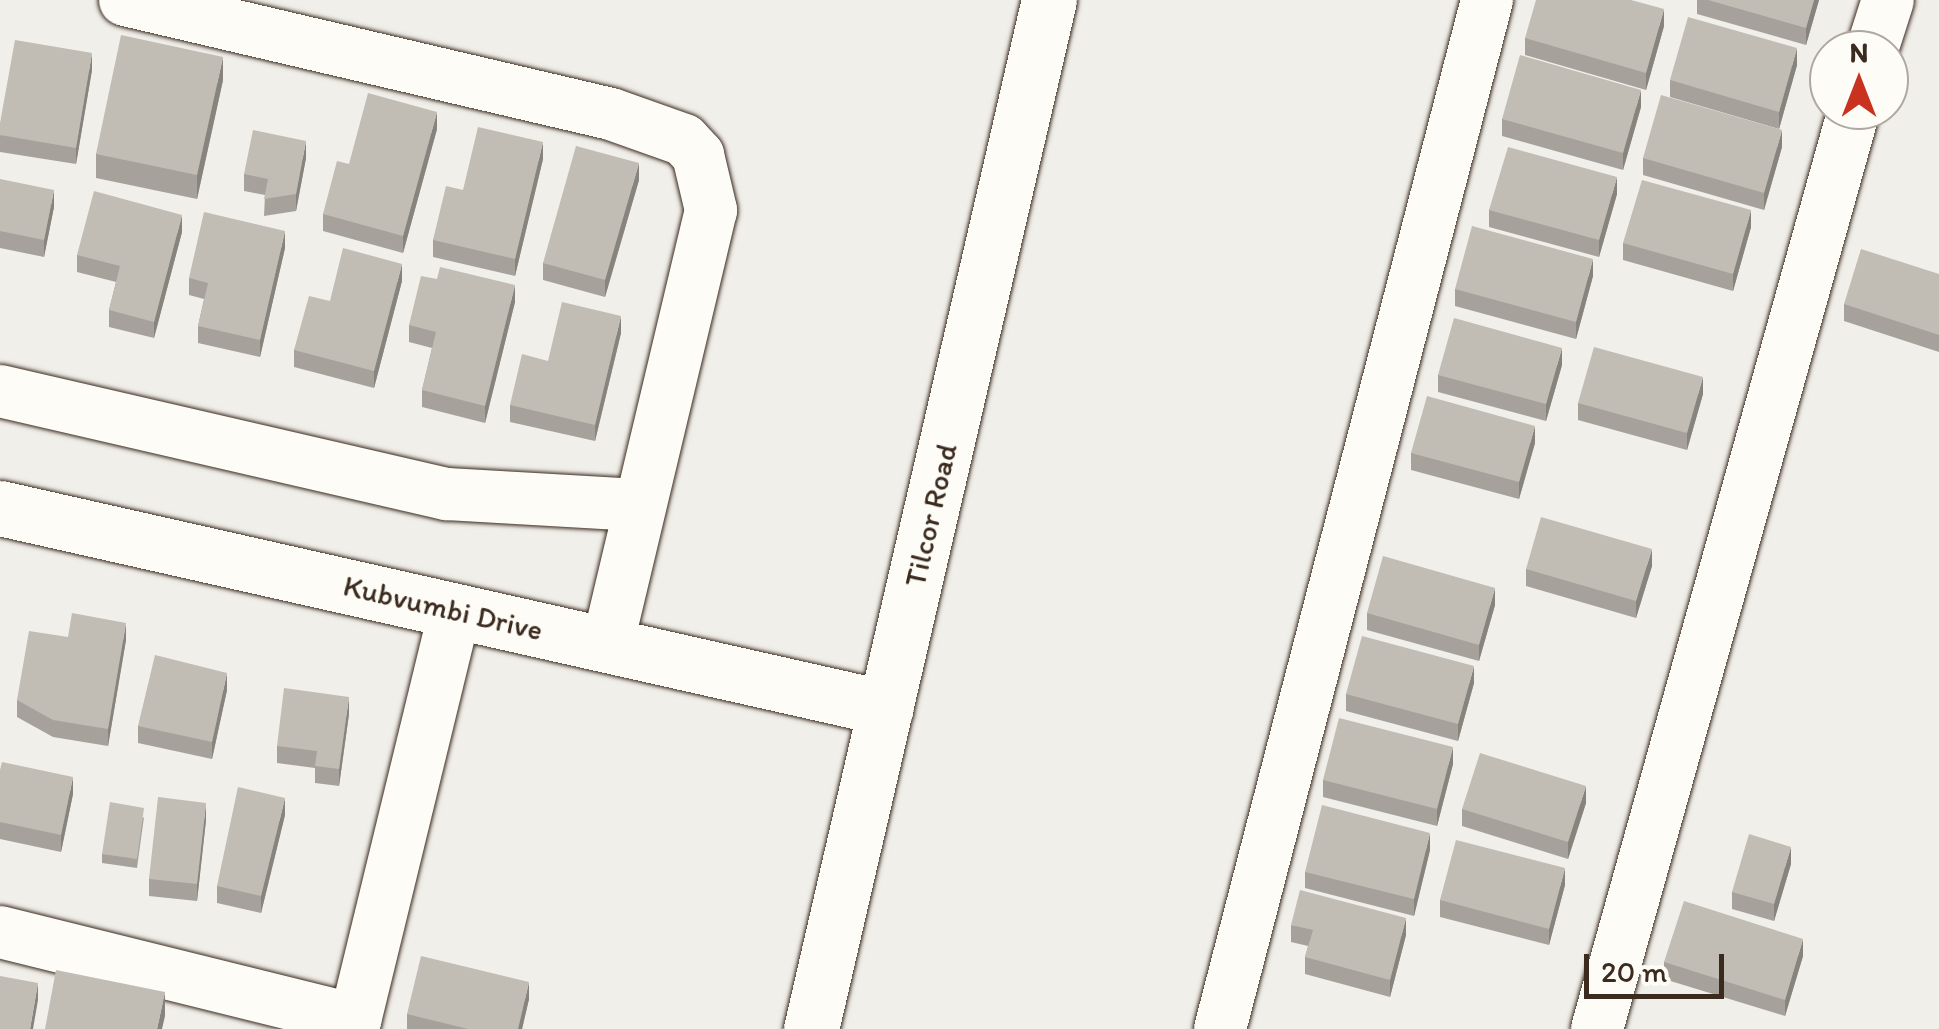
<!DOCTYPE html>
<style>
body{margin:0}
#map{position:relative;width:1939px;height:1029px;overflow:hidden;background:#f1efea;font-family:Itim,sans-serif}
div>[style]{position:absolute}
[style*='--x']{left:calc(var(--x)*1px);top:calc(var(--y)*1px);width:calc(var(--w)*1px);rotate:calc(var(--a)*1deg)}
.roads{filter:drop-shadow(0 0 2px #3b2a1e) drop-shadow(0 0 2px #3b2a1e)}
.minor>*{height:52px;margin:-26px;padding:0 26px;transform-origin:26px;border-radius:26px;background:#fdfcf7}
.tertiary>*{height:55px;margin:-27.5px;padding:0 27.5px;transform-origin:27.5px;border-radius:27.5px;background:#fdfcf7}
.wall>*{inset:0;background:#a6a29b}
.shaded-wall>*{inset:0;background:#87847e}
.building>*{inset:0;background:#c1bcb4}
span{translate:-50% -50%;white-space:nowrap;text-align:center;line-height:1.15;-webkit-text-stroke:8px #fdfcf7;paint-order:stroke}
.street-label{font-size:30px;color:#3b2a1e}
.north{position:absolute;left:1809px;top:30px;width:100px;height:100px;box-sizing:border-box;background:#fdfcf7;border:2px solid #afa8a0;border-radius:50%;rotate:0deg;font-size:28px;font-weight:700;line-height:40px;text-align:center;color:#3b2a1e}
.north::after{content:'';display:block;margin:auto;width:35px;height:45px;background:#c8321e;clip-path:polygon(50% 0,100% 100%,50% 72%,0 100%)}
.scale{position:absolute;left:1584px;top:954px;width:140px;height:45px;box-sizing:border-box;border:5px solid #3b2a1e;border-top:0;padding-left:12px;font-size:30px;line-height:35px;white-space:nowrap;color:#3b2a1e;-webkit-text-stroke:8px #fdfcf7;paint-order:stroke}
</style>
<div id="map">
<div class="roads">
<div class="minor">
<i style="--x:125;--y:0;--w:499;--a:13.2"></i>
<i style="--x:611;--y:114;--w:77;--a:19.6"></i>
<i style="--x:684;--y:140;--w:21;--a:47"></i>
<i style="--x:698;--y:155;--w:57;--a:76.7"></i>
<i style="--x:711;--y:210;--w:448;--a:103.4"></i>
<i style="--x:1872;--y:50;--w:52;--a:-72.3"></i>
<i style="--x:0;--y:391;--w:459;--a:13"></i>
<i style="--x:447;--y:494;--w:191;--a:3.3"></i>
<i style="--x:0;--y:932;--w:366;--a:13.9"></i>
<i style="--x:353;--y:1029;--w:431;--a:-76.3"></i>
<i style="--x:1220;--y:1029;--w:1063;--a:-75.45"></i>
<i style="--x:1597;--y:1029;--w:954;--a:-74.38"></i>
</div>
<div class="tertiary">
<i style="--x:0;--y:508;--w:908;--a:12.72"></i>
<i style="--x:811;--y:1029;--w:1056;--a:-76.98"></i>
</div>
</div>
<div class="wall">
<i style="clip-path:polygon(1697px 0,1819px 0,1806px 45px,1697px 14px)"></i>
<i style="clip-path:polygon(1664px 26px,1646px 90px,1525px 55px,1525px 38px)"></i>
<i style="clip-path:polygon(1797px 65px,1779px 129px,1670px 97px,1670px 80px)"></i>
<i style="clip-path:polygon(92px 70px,76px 164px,0 152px,0 123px)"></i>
<i style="clip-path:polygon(223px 80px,197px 199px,96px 178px,96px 154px)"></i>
<i style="clip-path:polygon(1641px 107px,1623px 170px,1502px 136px,1502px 119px)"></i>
<i style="clip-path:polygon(437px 129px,403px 253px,323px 231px,323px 214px)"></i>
<i style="clip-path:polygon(1782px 147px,1764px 210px,1643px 175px,1643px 158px)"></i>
<i style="clip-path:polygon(306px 158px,296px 211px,264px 216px,265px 195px,244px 191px,244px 174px)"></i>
<i style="clip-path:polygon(543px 159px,515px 276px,433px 257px,433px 240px,463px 190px)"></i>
<i style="clip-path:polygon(0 179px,54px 207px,44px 257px,0 248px)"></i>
<i style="clip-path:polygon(639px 180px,605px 297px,543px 280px,543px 263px)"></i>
<i style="clip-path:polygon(1617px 194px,1599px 257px,1489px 227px,1489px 210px)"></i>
<i style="clip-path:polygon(1751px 227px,1733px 291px,1623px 260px,1623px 243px)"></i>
<i style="clip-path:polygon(182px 232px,154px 338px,109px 327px,109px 310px,116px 282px,77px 272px,77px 255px)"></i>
<i style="clip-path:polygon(285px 248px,260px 357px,198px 343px,198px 326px,204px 299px,189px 295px,189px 278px)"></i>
<i style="clip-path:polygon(1939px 274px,1939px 352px,1844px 321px,1844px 304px)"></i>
<i style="clip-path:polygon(1593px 276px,1576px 339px,1455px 306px,1455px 289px)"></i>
<i style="clip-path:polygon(402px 281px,374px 388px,294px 367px,294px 350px,330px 301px)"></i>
<i style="clip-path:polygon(515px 302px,485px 423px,422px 407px,422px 390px,432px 348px,409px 342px,409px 325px)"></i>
<i style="clip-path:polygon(621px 333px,595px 441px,510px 422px,510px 405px,548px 361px)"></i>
<i style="clip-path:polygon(1562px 365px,1546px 421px,1438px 392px,1438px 375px)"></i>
<i style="clip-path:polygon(1703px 394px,1687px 450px,1578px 420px,1578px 403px)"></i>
<i style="clip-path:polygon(1535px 443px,1519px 499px,1411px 470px,1411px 453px)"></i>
<i style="clip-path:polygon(1652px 566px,1636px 618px,1526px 586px,1526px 569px)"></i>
<i style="clip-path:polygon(1495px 605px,1479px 661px,1367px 630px,1367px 613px)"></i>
<i style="clip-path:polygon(68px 637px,126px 640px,108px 746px,53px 737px,17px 717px,17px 700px)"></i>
<i style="clip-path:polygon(1474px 683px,1458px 741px,1346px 711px,1346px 694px)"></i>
<i style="clip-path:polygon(227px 690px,212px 759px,138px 743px,138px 726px)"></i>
<i style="clip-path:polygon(349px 714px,339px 786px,315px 783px,315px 768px,277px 763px,277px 746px)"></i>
<i style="clip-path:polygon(1453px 764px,1437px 826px,1323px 797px,1323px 780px)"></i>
<i style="clip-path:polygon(0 770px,73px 794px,61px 852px,0 839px)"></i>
<i style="clip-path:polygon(1586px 803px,1568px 859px,1462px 826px,1462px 809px)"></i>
<i style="clip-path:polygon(285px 815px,261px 913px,217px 903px,217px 886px)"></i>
<i style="clip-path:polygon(144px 817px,137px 868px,102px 863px,102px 854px)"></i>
<i style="clip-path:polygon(206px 820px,197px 901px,149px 896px,149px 879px)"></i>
<i style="clip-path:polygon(1430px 850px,1414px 916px,1305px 888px,1305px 872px)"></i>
<i style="clip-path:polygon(1791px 864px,1774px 921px,1732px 909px,1732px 892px)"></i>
<i style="clip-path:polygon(1565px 885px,1549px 945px,1440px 917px,1440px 900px)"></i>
<i style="clip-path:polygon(1291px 925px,1406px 935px,1390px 997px,1305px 974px,1305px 957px,1308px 946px,1291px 942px)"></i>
<i style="clip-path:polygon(1803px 956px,1785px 1016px,1664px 979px,1664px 962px)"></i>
<i style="clip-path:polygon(529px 999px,522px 1029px,407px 1029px,407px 1014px)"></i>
</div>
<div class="shaded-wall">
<i style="clip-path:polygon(1814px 0,1819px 0,1806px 45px,1806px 28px)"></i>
<i style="clip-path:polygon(1664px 9px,1664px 26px,1646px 90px,1646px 73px)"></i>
<i style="clip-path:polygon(1797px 48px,1797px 65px,1779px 129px,1779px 112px)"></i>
<i style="clip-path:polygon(92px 53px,92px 70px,76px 164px,76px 148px)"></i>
<i style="clip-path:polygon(223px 57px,223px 80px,197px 199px,197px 175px)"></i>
<i style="clip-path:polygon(1641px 90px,1641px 107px,1623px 170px,1623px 153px)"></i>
<i style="clip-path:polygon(437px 112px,437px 129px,403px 253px,403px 236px)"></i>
<i style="clip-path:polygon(1782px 130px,1782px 147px,1764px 210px,1764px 193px)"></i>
<i style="clip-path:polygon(306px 141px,306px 158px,296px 211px,296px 194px)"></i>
<i style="clip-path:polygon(543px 142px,543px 159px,515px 276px,515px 259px)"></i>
<i style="clip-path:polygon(639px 163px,639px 180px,605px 297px,605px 280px)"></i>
<i style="clip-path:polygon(1617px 177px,1617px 194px,1599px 257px,1599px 240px)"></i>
<i style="clip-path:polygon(54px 190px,54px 207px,44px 257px,44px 240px)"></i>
<i style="clip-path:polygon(1751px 210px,1751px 227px,1733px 291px,1733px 274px)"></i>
<i style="clip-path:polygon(182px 215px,182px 232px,154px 338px,154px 322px)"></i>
<i style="clip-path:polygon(285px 231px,285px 248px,260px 357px,260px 340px)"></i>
<i style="clip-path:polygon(1593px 259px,1593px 276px,1576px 339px,1576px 322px)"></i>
<i style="clip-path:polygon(402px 264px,402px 281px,374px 388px,374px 371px)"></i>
<i style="clip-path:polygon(515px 285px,515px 302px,485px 423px,485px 406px)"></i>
<i style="clip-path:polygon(621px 316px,621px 333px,595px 441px,595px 425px)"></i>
<i style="clip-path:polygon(1562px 348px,1562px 365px,1546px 421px,1546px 404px)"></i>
<i style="clip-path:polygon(1703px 377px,1703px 394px,1687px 450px,1687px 433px)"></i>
<i style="clip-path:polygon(1535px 426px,1535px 443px,1519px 499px,1519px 482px)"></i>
<i style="clip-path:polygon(1652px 549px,1652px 566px,1636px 618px,1636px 601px)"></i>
<i style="clip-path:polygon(1495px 588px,1495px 605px,1479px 661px,1479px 645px)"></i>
<i style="clip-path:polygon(126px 623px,126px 640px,108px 746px,108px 729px)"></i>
<i style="clip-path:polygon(1474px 666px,1474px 683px,1458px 741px,1458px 724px)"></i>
<i style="clip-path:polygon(227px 673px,227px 690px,212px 759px,212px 742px)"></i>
<i style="clip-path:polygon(349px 697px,349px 714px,339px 786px,339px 769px)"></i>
<i style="clip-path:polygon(1453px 747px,1453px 764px,1437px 826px,1437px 809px)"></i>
<i style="clip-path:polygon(73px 777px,73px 794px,61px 852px,61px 835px)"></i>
<i style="clip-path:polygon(1586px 786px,1586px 803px,1568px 859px,1568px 842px)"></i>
<i style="clip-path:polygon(285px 798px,285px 815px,261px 913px,261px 896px)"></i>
<i style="clip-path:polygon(206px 803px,206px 820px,197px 901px,197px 884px)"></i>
<i style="clip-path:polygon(1430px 833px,1430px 850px,1414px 916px,1414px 899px)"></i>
<i style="clip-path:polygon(1791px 847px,1791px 864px,1774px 921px,1774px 904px)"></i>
<i style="clip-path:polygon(1565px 868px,1565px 885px,1549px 945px,1549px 929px)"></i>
<i style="clip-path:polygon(1406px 918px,1406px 935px,1390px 997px,1390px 980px)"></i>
<i style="clip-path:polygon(1803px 939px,1803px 956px,1785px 1016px,1785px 1000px)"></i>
<i style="clip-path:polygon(529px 982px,529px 999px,522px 1029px,518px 1029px)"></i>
<i style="clip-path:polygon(38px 983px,38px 1000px,33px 1029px,30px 1029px)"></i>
<i style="clip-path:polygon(165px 992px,165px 1016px,162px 1029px,157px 1029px)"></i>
</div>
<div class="building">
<i style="clip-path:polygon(1536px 0,1631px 0,1664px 9px,1646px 73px,1525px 38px)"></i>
<i style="clip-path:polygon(1708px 0,1814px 0,1806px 28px)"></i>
<i style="clip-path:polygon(1688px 17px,1797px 48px,1779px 112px,1670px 80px)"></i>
<i style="clip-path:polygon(121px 35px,223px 57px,197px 175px,96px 154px)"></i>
<i style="clip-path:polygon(15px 40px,92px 53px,76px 148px,0 135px,0 123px)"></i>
<i style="clip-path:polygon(1520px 55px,1641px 90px,1623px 153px,1502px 119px)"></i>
<i style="clip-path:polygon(368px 93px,437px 112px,403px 236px,323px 214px,337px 161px,349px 164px)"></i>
<i style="clip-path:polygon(1661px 95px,1782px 130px,1764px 193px,1643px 158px)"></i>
<i style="clip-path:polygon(478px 127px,543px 142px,515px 259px,433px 240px,446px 186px,463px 190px)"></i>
<i style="clip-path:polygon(253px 130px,306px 141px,296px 194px,264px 199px,268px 179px,244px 174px)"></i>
<i style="clip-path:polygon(576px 146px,639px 163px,605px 280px,543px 263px)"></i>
<i style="clip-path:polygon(1508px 147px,1617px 177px,1599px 240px,1489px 210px)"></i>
<i style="clip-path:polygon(0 179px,54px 190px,44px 240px,0 231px)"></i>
<i style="clip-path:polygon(1642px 180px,1751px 210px,1733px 274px,1623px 243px)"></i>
<i style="clip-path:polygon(94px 191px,182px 215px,154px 322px,109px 310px,120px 266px,77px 255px)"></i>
<i style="clip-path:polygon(204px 212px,285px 231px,260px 340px,198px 326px,208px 283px,189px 278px)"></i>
<i style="clip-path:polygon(1472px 226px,1593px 259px,1576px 322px,1455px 289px)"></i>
<i style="clip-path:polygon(343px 248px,402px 264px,374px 371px,294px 350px,309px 296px,330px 301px)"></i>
<i style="clip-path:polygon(1861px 249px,1939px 274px,1939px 335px,1844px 304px)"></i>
<i style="clip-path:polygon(440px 267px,515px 285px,485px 406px,422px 390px,436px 332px,409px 325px,421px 276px,437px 279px)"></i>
<i style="clip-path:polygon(562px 302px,621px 316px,595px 425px,510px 405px,522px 354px,548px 361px)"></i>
<i style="clip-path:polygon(1454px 318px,1562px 348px,1546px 404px,1438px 375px)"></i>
<i style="clip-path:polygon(1594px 347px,1703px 377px,1687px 433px,1578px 403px)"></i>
<i style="clip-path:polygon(1427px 396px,1535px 426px,1519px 482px,1411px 453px)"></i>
<i style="clip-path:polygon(1541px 517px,1652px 549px,1636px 601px,1526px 569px)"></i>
<i style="clip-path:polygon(1383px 556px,1495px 588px,1479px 645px,1367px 613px)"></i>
<i style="clip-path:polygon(72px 613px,126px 623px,108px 729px,53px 720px,17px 700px,29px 631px,68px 637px)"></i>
<i style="clip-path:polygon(1362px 636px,1474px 666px,1458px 724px,1346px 694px)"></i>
<i style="clip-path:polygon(155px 655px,227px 673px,212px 742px,138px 726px)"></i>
<i style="clip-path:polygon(284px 688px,349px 697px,339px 769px,315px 766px,317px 751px,277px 746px)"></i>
<i style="clip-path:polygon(1339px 718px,1453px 747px,1437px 809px,1323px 780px)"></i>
<i style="clip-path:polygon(1480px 753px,1586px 786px,1568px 842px,1462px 809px)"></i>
<i style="clip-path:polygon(2px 762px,73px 777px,61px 835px,0 822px,0 770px)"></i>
<i style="clip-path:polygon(238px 787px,285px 798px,261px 896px,217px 886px)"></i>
<i style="clip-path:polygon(158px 797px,206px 803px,197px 884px,149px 879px)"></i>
<i style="clip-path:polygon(110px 802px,144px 808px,137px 859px,102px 854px)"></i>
<i style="clip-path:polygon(1322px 805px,1430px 833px,1414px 899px,1305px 872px)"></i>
<i style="clip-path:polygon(1749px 834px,1791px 847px,1774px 904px,1732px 892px)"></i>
<i style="clip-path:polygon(1456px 840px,1565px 868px,1549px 929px,1440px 900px)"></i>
<i style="clip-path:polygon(1300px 890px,1406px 918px,1390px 980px,1305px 957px,1313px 930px,1291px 925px)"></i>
<i style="clip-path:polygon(1684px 901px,1803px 939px,1785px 1000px,1664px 962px)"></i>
<i style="clip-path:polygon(421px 956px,529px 982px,518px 1029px,468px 1029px,407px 1014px)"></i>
<i style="clip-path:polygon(56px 970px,165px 992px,157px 1029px,45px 1029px)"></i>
<i style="clip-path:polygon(0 976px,38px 983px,30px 1029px,0 1029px)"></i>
</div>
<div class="street-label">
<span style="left:931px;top:515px;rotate:-77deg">Tilcor Road</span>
<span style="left:443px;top:608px;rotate:13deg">Kubvumbi Drive</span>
</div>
<div class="north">N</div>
<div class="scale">20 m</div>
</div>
